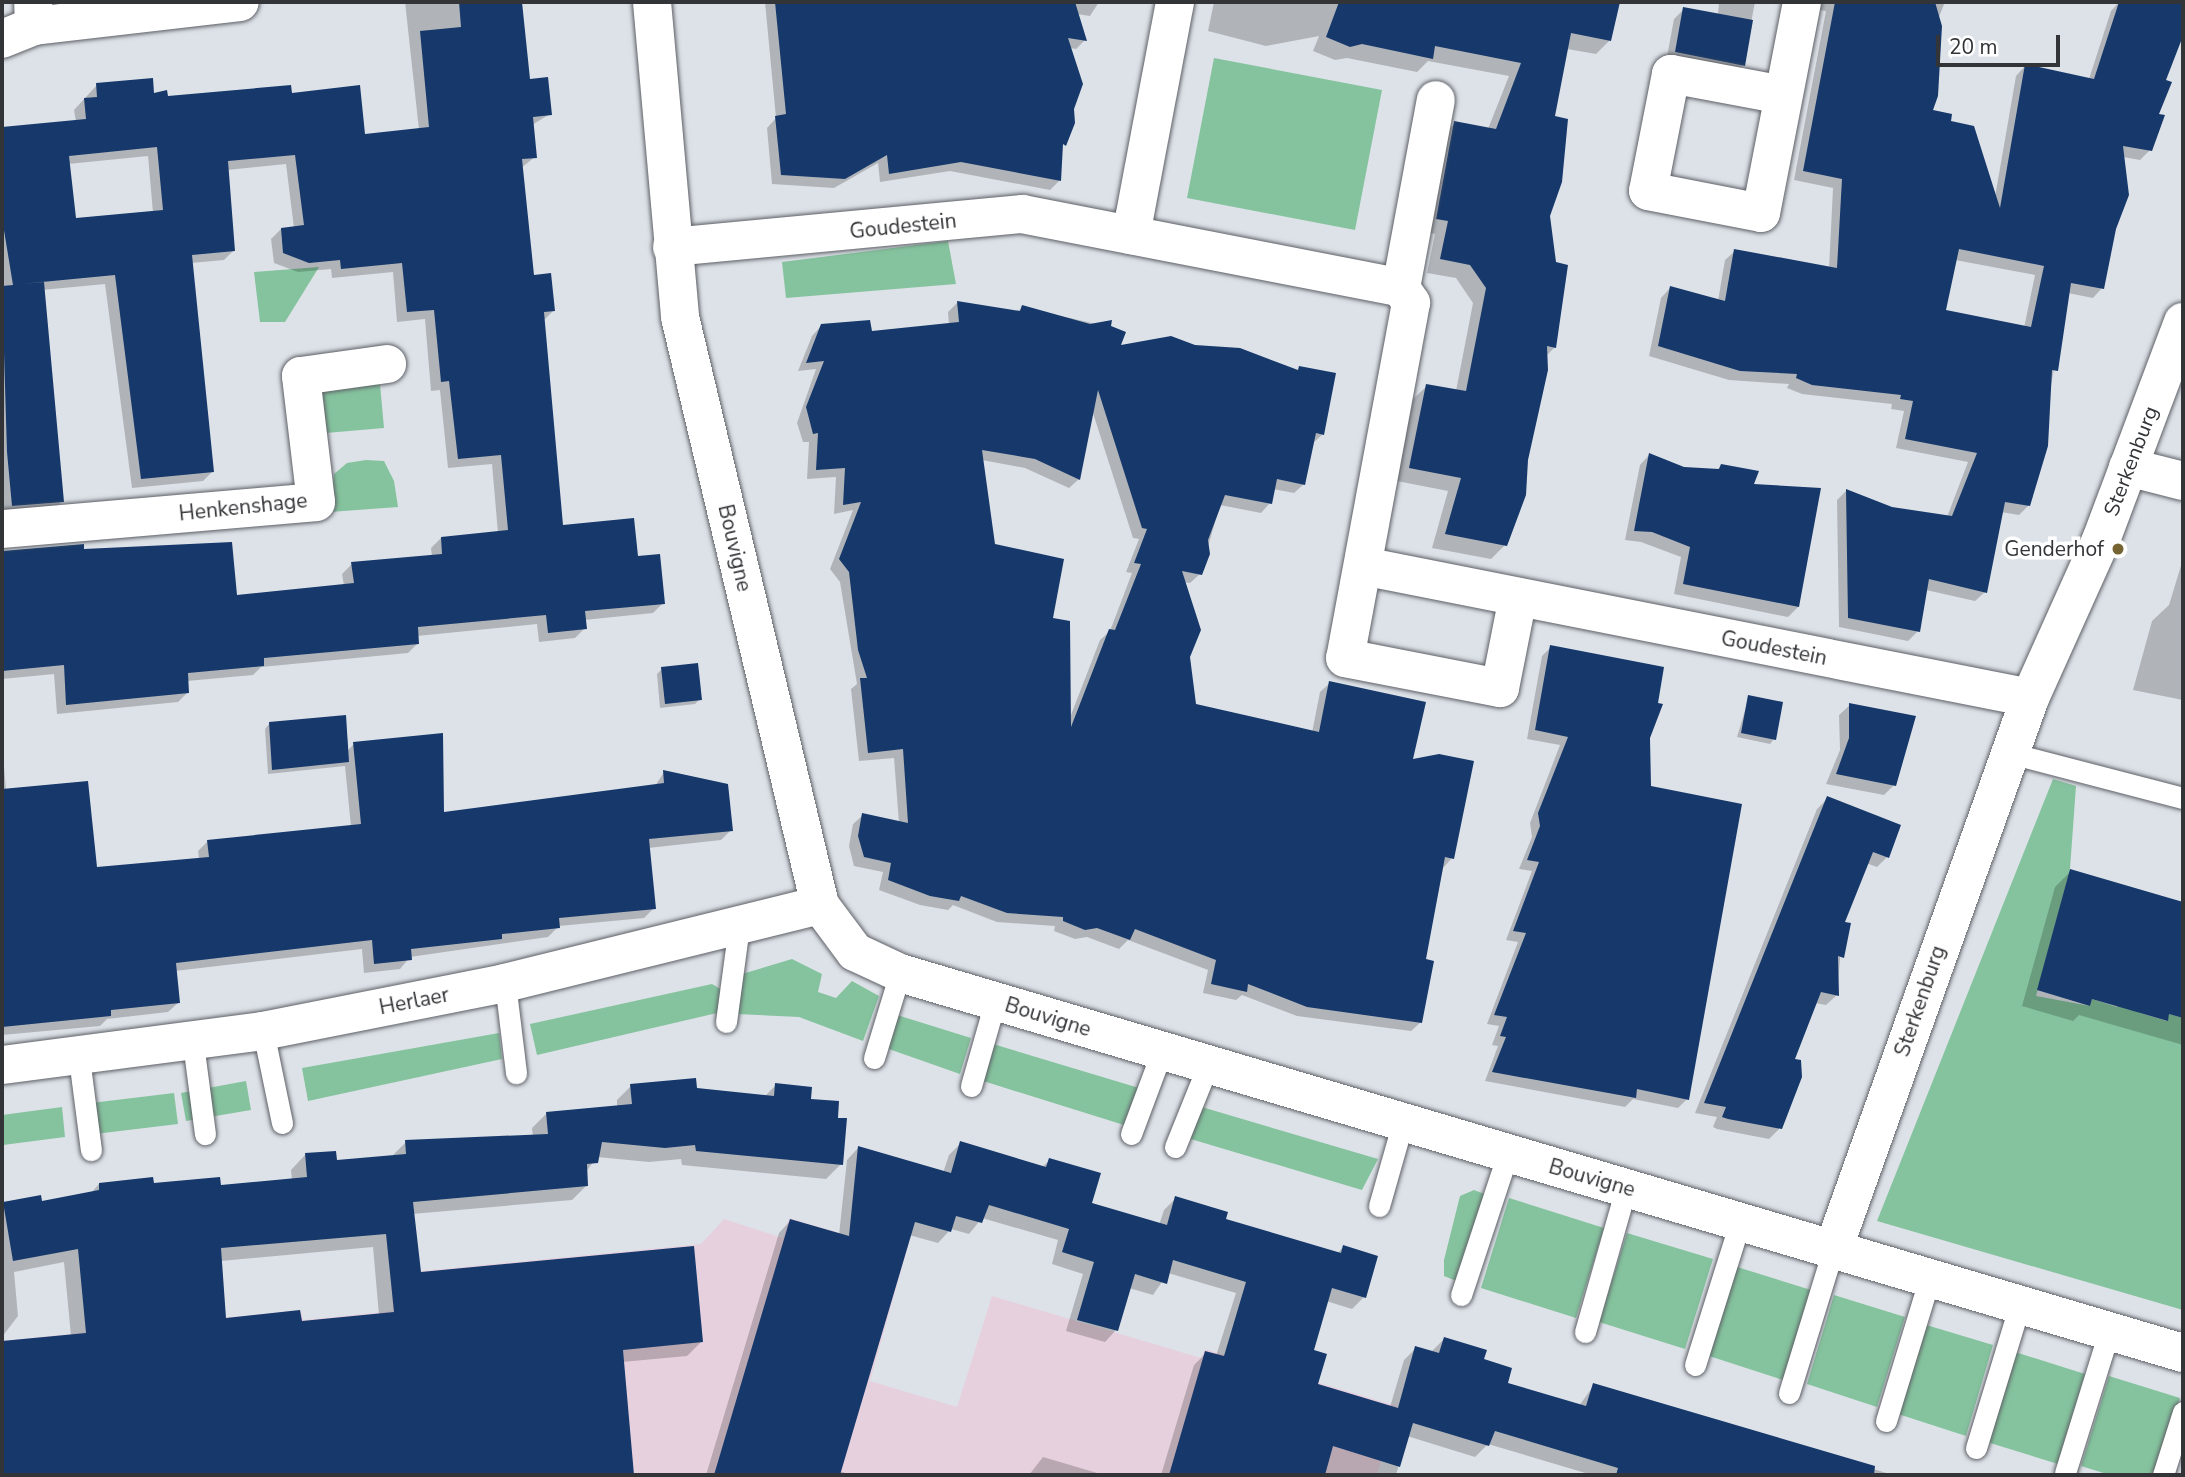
<!DOCTYPE html>
<style>
body{margin:0}
#map{position:relative;width:2185px;height:1477px;overflow:hidden;background:#dde2e8;font-family:"Nunito Sans",sans-serif}
div>[style]{position:absolute}
[style*='--x']{left:calc(var(--x)*1px);top:calc(var(--y)*1px);width:calc(var(--w)*1px);rotate:calc(var(--a)*1deg)}
.industrial>*{inset:0;background:#e6d0de}
.green>*{inset:0;background:#85c39e}
.shadow>*{inset:0;background:#0003}
.building>*{inset:0;background:#16386a}
.roads{filter:drop-shadow(0 0 2px #5d6066) drop-shadow(0 0 2px #5d6066)}
.service>*{height:21px;margin:-10.5px;padding:0 10.5px;transform-origin:10.5px;border-radius:10.5px;background:#fff}
.minor>*{height:38px;margin:-19px;padding:0 19px;transform-origin:19px;border-radius:19px;background:#fff}
.tertiary>*{height:38px;margin:-19px;padding:0 19px;transform-origin:19px;border-radius:19px;background:#fff}
.dots>*{width:19px;height:19px;translate:-50% -50%;box-sizing:border-box;border:4px solid #fff;border-radius:50%}
span{translate:-50% -50%;white-space:nowrap;text-align:center;line-height:1.15;-webkit-text-stroke:7px #fff;paint-order:stroke}
.street-label{font-size:21px;color:#333437}
.poi-label{font-size:21px;color:#333437}
.right{translate:-100% -50%;text-align:right}
.frame{position:absolute;inset:0;border:4px solid #333437;pointer-events:none}
.scale{position:absolute;left:1936px;top:35px;width:124px;height:32px;box-sizing:border-box;border:4px solid #333437;border-top:0;padding-left:9px;font-size:21px;line-height:24px;white-space:nowrap;color:#333437;-webkit-text-stroke:5px #fff;paint-order:stroke}
</style>
<div id="map">
<div class="industrial">
<i style="clip-path:polygon(789px 1218px,906px 1253px,870px 1381px,957px 1407px,992px 1296px,1201px 1358px,1205px 1349px,1397px 1406px,1377px 1475px,2px 1475px,2px 1341px,301px 1310px,303px 1320px,393px 1311px,391px 1274px,701px 1244px,724px 1219px,783px 1238px)"></i>
</div>
<div class="green">
<i style="clip-path:polygon(1214px 58px,1382px 90px,1355px 230px,1187px 198px)"></i>
<i style="clip-path:polygon(948px 241px,956px 284px,786px 298px,782px 262px)"></i>
<i style="clip-path:polygon(319px 267px,285px 322px,260px 322px,254px 272px)"></i>
<i style="clip-path:polygon(380px 384px,384px 428px,326px 433px,322px 389px)"></i>
<i style="clip-path:polygon(366px 460px,384px 461px,394px 481px,398px 507px,330px 512px,334px 474px,347px 463px)"></i>
<i style="clip-path:polygon(2053px 779px,2076px 786px,2070px 869px,2036px 996px,2090px 1006px,2092px 999px,2117px 1007px,2119px 1000px,2140px 1013px,2167px 1021px,2169px 1014px,2183px 1018px,2183px 1310px,1877px 1221px)"></i>
<i style="clip-path:polygon(792px 959px,822px 974px,818px 992px,836px 998px,852px 981px,879px 996px,863px 1041px,799px 1017px,737px 1014px,742px 974px)"></i>
<i style="clip-path:polygon(712px 984px,722px 990px,717px 1013px,537px 1055px,530px 1024px)"></i>
<i style="clip-path:polygon(897px 1015px,971px 1038px,960px 1074px,886px 1048px)"></i>
<i style="clip-path:polygon(499px 1033px,502px 1059px,308px 1101px,302px 1068px)"></i>
<i style="clip-path:polygon(993px 1044px,1139px 1088px,1124px 1125px,980px 1080px)"></i>
<i style="clip-path:polygon(246px 1081px,251px 1110px,186px 1121px,181px 1093px)"></i>
<i style="clip-path:polygon(174px 1093px,178px 1124px,95px 1134px,91px 1103px)"></i>
<i style="clip-path:polygon(1195px 1105px,1378px 1159px,1362px 1190px,1184px 1137px)"></i>
<i style="clip-path:polygon(62px 1107px,65px 1137px,3px 1145px,2px 1115px)"></i>
<i style="clip-path:polygon(1474px 1190px,1487px 1195px,1459px 1282px,1444px 1276px,1444px 1260px,1460px 1196px)"></i>
<i style="clip-path:polygon(1509px 1198px,1604px 1228px,1576px 1318px,1481px 1288px)"></i>
<i style="clip-path:polygon(1627px 1233px,1713px 1259px,1685px 1349px,1599px 1322px)"></i>
<i style="clip-path:polygon(1734px 1266px,1811px 1290px,1783px 1380px,1706px 1355px)"></i>
<i style="clip-path:polygon(1834px 1295px,1905px 1317px,1877px 1407px,1807px 1384px)"></i>
<i style="clip-path:polygon(1923px 1324px,1993px 1345px,1966px 1436px,1895px 1413px)"></i>
<i style="clip-path:polygon(2015px 1352px,2085px 1374px,2058px 1464px,1987px 1442px)"></i>
<i style="clip-path:polygon(2109px 1376px,2180px 1398px,2156px 1475px,2110px 1475px,2081px 1466px)"></i>
</div>
<div class="shadow">
<i style="clip-path:polygon(evenodd,405px 2px,520px 2px,528px 80px,550px 114px,532px 125px,535px 157px,521px 168px,532px 277px,553px 311px,543px 321px,562px 527px,637px 558px,663px 603px,653px 613px,584px 620px,585px 628px,575px 638px,539px 642px,537px 624px,417px 636px,418px 643px,408px 653px,261px 667px,253px 675px,187px 681px,188px 692px,178px 702px,57px 714px,54px 674px,2px 679px,2px 553px,82px 546px,83px 551px,235px 597px,344px 586px,342px 574px,352px 564px,432px 557px,431px 548px,441px 538px,498px 533px,492px 464px,448px 468px,440px 390px,431px 391px,425px 319px,397px 322px,393px 272px,332px 278px,331px 269px,298px 272px,274px 263px,271px 239px,281px 229px,294px 228px,286px 164px,227px 170px,234px 250px,224px 260px,191px 263px,213px 471px,203px 481px,132px 488px,105px 284px,42px 290px,62px 501px,52px 511px,3px 515px,2px 129px,76px 122px,74px 110px,97px 85px,166px 98px,290px 94px,363px 136px,419px 130px,405px 2px,148px 156px,153px 213px,74px 220px,68px 164px,148px 156px)"></i>
<i style="clip-path:polygon(765px 2px,913px 2px,919px 45px,927px 2px,1099px 2px,1090px 16px,1077px 14px,1085px 40px,1076px 49px,1070px 48px,1072px 109px,1061px 149px,1059px 181px,1050px 190px,950px 171px,880px 182px,878px 163px,834px 188px,772px 184px,767px 128px,776px 118px)"></i>
<i style="clip-path:polygon(1214px 2px,1618px 2px,1610px 40px,1596px 54px,1567px 49px,1553px 118px,1549px 216px,1555px 347px,1546px 356px,1505px 545px,1491px 559px,1432px 548px,1448px 491px,1397px 481px,1413px 399px,1427px 386px,1456px 391px,1473px 303px,1456px 278px,1427px 273px,1435px 234px,1423px 232px,1441px 137px,1455px 123px,1488px 129px,1509px 76px,1428px 61px,1417px 72px,1347px 58px,1335px 60px,1313px 51px,1319px 36px,1266px 46px,1208px 31px)"></i>
<i style="clip-path:polygon(1719px 2px,1755px 2px,1743px 65px,1733px 75px,1666px 62px,1674px 19px,1684px 9px,1718px 15px)"></i>
<i style="clip-path:polygon(evenodd,1810px 2px,1945px 2px,1938px 19px,1930px 111px,1949px 122px,1995px 197px,2016px 76px,2025px 66px,2089px 79px,2111px 11px,2119px 2px,2183px 2px,2183px 32px,2164px 81px,2150px 150px,2140px 160px,2123px 157px,2102px 288px,2093px 298px,2068px 293px,2029px 505px,2019px 515px,2001px 512px,1985px 592px,1975px 601px,1926px 590px,1918px 631px,1908px 641px,1839px 627px,1837px 500px,1846px 491px,1892px 508px,1947px 517px,1968px 462px,1896px 448px,1904px 411px,1891px 409px,1892px 404px,1802px 394px,1787px 388px,1789px 384px,1729px 380px,1649px 356px,1661px 298px,1670px 288px,1718px 301px,1725px 260px,1735px 251px,1829px 269px,1833px 188px,1794px 180px,1826px 11px,1813px 9px,1810px 2px,1955px 260px,2035px 275px,2024px 328px,1944px 312px,1955px 260px)"></i>
<i style="clip-path:polygon(evenodd,957px 303px,1017px 313px,1022px 307px,1109px 327px,1118px 348px,1195px 346px,1297px 371px,1300px 368px,1323px 434px,1313px 443px,1304px 484px,1294px 493px,1273px 489px,1270px 503px,1261px 513px,1220px 505px,1200px 574px,1190px 583px,1183px 582px,1194px 706px,1312px 733px,1320px 692px,1330px 683px,1411px 761px,1452px 858px,1443px 868px,1424px 961px,1421px 1022px,1411px 1031px,1297px 1016px,1242px 995px,1236px 1000px,1203px 993px,1208px 970px,1128px 940px,1119px 949px,1087px 937px,1075px 939px,1054px 931px,1055px 926px,997px 922px,953px 905px,948px 910px,920px 905px,879px 890px,883px 872px,854px 866px,849px 846px,853px 824px,863px 815px,899px 823px,894px 758px,859px 761px,851px 689px,857px 684px,840px 582px,830px 569px,853px 510px,834px 514px,836px 477px,807px 479px,809px 442px,803px 442px,797px 423px,816px 369px,798px 371px,812px 336px,821px 326px,871px 333px,949px 325px,948px 312px,957px 303px,1092px 410px,1133px 538px,1139px 539px,1126px 572px,1132px 573px,1110px 631px,1100px 640px,1069px 720px,1051px 620px,993px 545px,982px 460px,1025px 468px,1069px 488px,1079px 479px,1092px 410px)"></i>
<i style="clip-path:polygon(1649px 455px,1684px 468px,1717px 470px,1721px 466px,1751px 486px,1798px 607px,1788px 617px,1674px 594px,1681px 557px,1641px 542px,1625px 540px,1640px 465px)"></i>
<i style="clip-path:polygon(2183px 559px,2183px 700px,2133px 690px,2152px 621px,2169px 605px)"></i>
<i style="clip-path:polygon(1551px 647px,1649px 737px,1649px 787px,1687px 1099px,1678px 1108px,1633px 1099px,1625px 1107px,1485px 1081px,1498px 1046px,1492px 1045px,1499px 1026px,1487px 1024px,1518px 942px,1506px 940px,1532px 871px,1519px 869px,1532px 837px,1530px 823px,1560px 745px,1527px 739px,1542px 656px)"></i>
<i style="clip-path:polygon(662px 669px,700px 699px,695px 704px,660px 708px,657px 674px)"></i>
<i style="clip-path:polygon(1749px 697px,1774px 739px,1770px 744px,1737px 737px)"></i>
<i style="clip-path:polygon(1850px 705px,1894px 785px,1884px 795px,1826px 784px,1840px 750px,1839px 715px)"></i>
<i style="clip-path:polygon(269px 724px,347px 751px,354px 744px,442px 814px,655px 786px,664px 772px,731px 830px,721px 840px,648px 848px,654px 908px,644px 918px,559px 926px,548px 937px,410px 957px,400px 969px,364px 973px,362px 949px,175px 971px,178px 1003px,168px 1012px,107px 1019px,100px 1026px,2px 1035px,2px 742px,6px 790px,95px 869px,199px 859px,198px 851px,208px 841px,351px 827px,345px 766px,268px 774px,265px 729px)"></i>
<i style="clip-path:polygon(1828px 798px,1887px 857px,1877px 867px,1866px 863px,1843px 923px,1837px 995px,1826px 1005px,1815px 1003px,1793px 1060px,1780px 1128px,1769px 1139px,1717px 1129px,1713px 1127px,1717px 1117px,1695px 1113px,1817px 809px)"></i>
<i style="clip-path:polygon(2071px 871px,2183px 903px,2183px 1045px,2079px 1015px,2073px 1021px,2022px 1006px,2055px 887px)"></i>
<i style="clip-path:polygon(evenodd,776px 1085px,809px 1100px,841px 1164px,826px 1179px,682px 1165px,681px 1159px,649px 1162px,597px 1157px,585px 1173px,586px 1186px,572px 1200px,412px 1214px,420px 1274px,702px 1341px,687px 1356px,622px 1362px,633px 1475px,2px 1475px,2px 1343px,71px 1336px,64px 1262px,14px 1272px,18px 1316px,2px 1337px,4px 1204px,41px 1203px,91px 1193px,99px 1184px,219px 1187px,292px 1180px,291px 1170px,305px 1155px,335px 1162px,391px 1157px,406px 1142px,533px 1137px,532px 1128px,547px 1113px,617px 1107px,617px 1100px,631px 1086px,764px 1097px,776px 1085px,373px 1247px,379px 1315px,300px 1322px,225px 1320px,221px 1261px,373px 1247px)"></i>
<i style="clip-path:polygon(961px 1143px,1041px 1168px,1050px 1160px,1090px 1204px,1159px 1225px,1164px 1210px,1176px 1198px,1224px 1220px,1337px 1254px,1343px 1247px,1364px 1297px,1352px 1309px,1326px 1301px,1312px 1352px,1316px 1386px,1390px 1407px,1404px 1360px,1416px 1348px,1432px 1351px,1444px 1339px,1482px 1361px,1505px 1384px,1579px 1406px,1594px 1385px,1717px 1422px,1702px 1475px,1592px 1475px,1488px 1444px,1475px 1457px,1407px 1436px,1396px 1475px,1161px 1475px,1194px 1365px,1206px 1353px,1216px 1356px,1236px 1293px,1168px 1273px,1153px 1295px,1129px 1288px,1116px 1330px,1105px 1342px,1066px 1331px,1083px 1274px,1052px 1264px,1058px 1240px,982px 1218px,969px 1234px,951px 1229px,938px 1243px,909px 1235px,839px 1471px,852px 1475px,706px 1475px,779px 1233px,790px 1221px,839px 1235px,847px 1160px,858px 1148px,943px 1173px,949px 1155px)"></i>
<i style="clip-path:polygon(1778px 1440px,1893px 1475px,1764px 1475px)"></i>
<i style="clip-path:polygon(1043px 1457px,1104px 1475px,1029px 1475px)"></i>
</div>
<div class="building">
<i style="clip-path:polygon(evenodd,459px 2px,522px 2px,530px 79px,548px 77px,552px 115px,533px 117px,537px 158px,522px 159px,534px 275px,551px 273px,555px 311px,544px 312px,563px 525px,634px 518px,638px 556px,660px 554px,665px 604px,585px 611px,587px 629px,548px 633px,546px 615px,418px 627px,419px 644px,264px 658px,264px 666px,188px 673px,189px 693px,66px 705px,64px 665px,2px 671px,2px 551px,84px 544px,84px 549px,232px 542px,237px 595px,354px 583px,351px 562px,442px 554px,441px 537px,508px 530px,501px 455px,458px 459px,449px 381px,441px 382px,434px 310px,407px 312px,402px 263px,341px 269px,340px 260px,309px 263px,283px 253px,281px 228px,304px 225px,295px 155px,228px 161px,235px 251px,192px 255px,214px 472px,141px 479px,115px 275px,21px 284px,44px 282px,64px 502px,12px 506px,7px 452px,2px 286px,13px 285px,2px 218px,2px 127px,86px 119px,84px 98px,97px 97px,96px 83px,153px 78px,154px 93px,167px 90px,168px 96px,291px 85px,292px 93px,360px 85px,365px 134px,429px 127px,420px 31px,461px 27px,459px 2px,157px 147px,163px 210px,76px 218px,69px 156px,157px 147px)"></i>
<i style="clip-path:polygon(775px 2px,1075px 2px,1087px 41px,1068px 38px,1083px 84px,1074px 109px,1075px 123px,1066px 146px,1063px 144px,1061px 181px,961px 162px,889px 174px,887px 155px,845px 179px,781px 175px,775px 116px,786px 114px)"></i>
<i style="clip-path:polygon(1339px 2px,1620px 2px,1611px 41px,1571px 33px,1555px 116px,1568px 119px,1562px 182px,1550px 216px,1556px 262px,1568px 265px,1556px 348px,1547px 346px,1548px 370px,1528px 460px,1526px 495px,1507px 546px,1445px 534px,1461px 478px,1409px 468px,1426px 384px,1466px 391px,1486px 288px,1470px 265px,1440px 259px,1448px 221px,1436px 219px,1454px 121px,1496px 129px,1521px 63px,1435px 46px,1433px 59px,1362px 44px,1350px 47px,1326px 37px)"></i>
<i style="clip-path:polygon(evenodd,1835px 2px,1935px 2px,1942px 26px,1938px 96px,1933px 110px,1952px 114px,1951px 121px,1974px 126px,2000px 208px,2025px 64px,2094px 79px,2119px 2px,2183px 2px,2183px 36px,2166px 80px,2172px 82px,2159px 114px,2165px 115px,2152px 151px,2123px 146px,2129px 195px,2116px 229px,2104px 289px,2071px 283px,2058px 371px,2052px 370px,2048px 446px,2030px 506px,2005px 502px,1987px 593px,1929px 579px,1920px 632px,1848px 618px,1846px 489px,1892px 507px,1952px 516px,1977px 453px,1905px 439px,1913px 401px,1900px 399px,1901px 395px,1812px 385px,1796px 378px,1797px 374px,1740px 371px,1658px 346px,1670px 286px,1725px 301px,1734px 249px,1837px 268px,1842px 179px,1803px 171px,1835px 2px,1959px 249px,2044px 266px,2031px 327px,1946px 310px,1959px 249px)"></i>
<i style="clip-path:polygon(1683px 7px,1753px 20px,1745px 66px,1675px 52px)"></i>
<i style="clip-path:polygon(evenodd,957px 301px,1020px 311px,1022px 305px,1090px 324px,1112px 320px,1111px 326px,1126px 332px,1121px 345px,1171px 336px,1195px 345px,1240px 348px,1298px 370px,1299px 366px,1336px 373px,1324px 435px,1316px 433px,1305px 485px,1277px 479px,1272px 504px,1225px 495px,1208px 540px,1210px 554px,1202px 575px,1182px 571px,1201px 630px,1190px 657px,1196px 704px,1319px 732px,1329px 681px,1426px 702px,1413px 759px,1439px 754px,1474px 761px,1454px 859px,1445px 857px,1426px 959px,1434px 961px,1422px 1023px,1307px 1007px,1248px 984px,1247px 992px,1211px 984px,1216px 960px,1135px 929px,1130px 940px,1097px 928px,1085px 930px,1063px 921px,1063px 917px,1007px 913px,961px 896px,959px 901px,930px 896px,888px 880px,891px 863px,864px 857px,858px 836px,862px 813px,908px 823px,903px 749px,868px 753px,860px 678px,867px 678px,858px 650px,849px 572px,839px 559px,861px 502px,843px 505px,845px 468px,816px 470px,818px 433px,813px 434px,806px 407px,824px 361px,806px 363px,821px 324px,870px 320px,872px 331px,959px 322px,957px 301px,1098px 390px,1142px 528px,1147px 529px,1134px 563px,1141px 564px,1115px 630px,1109px 629px,1071px 727px,1070px 621px,1053px 618px,1064px 559px,995px 544px,982px 450px,1035px 459px,1080px 480px,1098px 390px)"></i>
<i style="clip-path:polygon(1649px 453px,1684px 467px,1719px 469px,1721px 464px,1759px 471px,1754px 484px,1821px 488px,1799px 607px,1683px 584px,1690px 547px,1652px 532px,1634px 531px)"></i>
<i style="clip-path:polygon(1550px 645px,1664px 667px,1658px 703px,1663px 704px,1650px 738px,1651px 786px,1742px 804px,1689px 1100px,1637px 1089px,1636px 1098px,1492px 1072px,1506px 1037px,1500px 1036px,1507px 1017px,1494px 1015px,1526px 933px,1513px 931px,1539px 862px,1527px 860px,1540px 826px,1538px 813px,1568px 737px,1535px 730px)"></i>
<i style="clip-path:polygon(698px 663px,702px 700px,665px 704px,661px 667px)"></i>
<i style="clip-path:polygon(1748px 695px,1783px 702px,1776px 740px,1741px 733px)"></i>
<i style="clip-path:polygon(1849px 703px,1916px 716px,1896px 786px,1836px 774px,1849px 738px)"></i>
<i style="clip-path:polygon(346px 715px,349px 762px,272px 770px,269px 722px)"></i>
<i style="clip-path:polygon(443px 733px,444px 812px,664px 783px,663px 770px,728px 784px,733px 831px,649px 839px,656px 909px,559px 918px,560px 928px,502px 934px,502px 939px,411px 949px,412px 960px,374px 964px,372px 940px,176px 963px,180px 1003px,111px 1010px,111px 1016px,2px 1027px,2px 789px,88px 781px,97px 867px,209px 857px,207px 840px,361px 824px,353px 742px)"></i>
<i style="clip-path:polygon(1827px 796px,1901px 825px,1889px 858px,1873px 852px,1845px 922px,1851px 923px,1844px 958px,1838px 956px,1839px 996px,1821px 992px,1795px 1059px,1801px 1060px,1802px 1077px,1782px 1129px,1728px 1119px,1722px 1117px,1726px 1107px,1704px 1103px)"></i>
<i style="clip-path:polygon(2070px 869px,2183px 902px,2183px 1018px,2169px 1014px,2168px 1021px,2092px 999px,2090px 1006px,2037px 990px)"></i>
<i style="clip-path:polygon(evenodd,696px 1078px,697px 1088px,774px 1096px,775px 1083px,812px 1087px,811px 1099px,839px 1101px,838px 1118px,847px 1118px,843px 1165px,696px 1151px,695px 1145px,665px 1148px,602px 1142px,598px 1163px,587px 1164px,588px 1186px,413px 1202px,421px 1272px,694px 1246px,703px 1342px,623px 1350px,634px 1475px,4px 1475px,2px 1341px,86px 1333px,78px 1249px,13px 1261px,3px 1202px,41px 1195px,42px 1201px,99px 1190px,99px 1183px,153px 1177px,154px 1183px,220px 1177px,221px 1185px,307px 1177px,305px 1153px,336px 1151px,337px 1160px,406px 1154px,405px 1140px,548px 1134px,546px 1112px,632px 1104px,630px 1084px,696px 1078px,386px 1234px,394px 1312px,302px 1321px,300px 1310px,226px 1318px,221px 1248px,386px 1234px)"></i>
<i style="clip-path:polygon(960px 1141px,1046px 1167px,1049px 1158px,1101px 1173px,1092px 1203px,1167px 1225px,1175px 1196px,1228px 1212px,1226px 1219px,1341px 1253px,1343px 1245px,1378px 1256px,1366px 1298px,1332px 1288px,1314px 1350px,1327px 1354px,1318px 1384px,1398px 1408px,1415px 1346px,1439px 1353px,1444px 1337px,1487px 1350px,1484px 1359px,1512px 1368px,1508px 1383px,1586px 1406px,1593px 1383px,1875px 1466px,1874px 1475px,1616px 1475px,1618px 1468px,1495px 1431px,1489px 1446px,1413px 1423px,1400px 1467px,1333px 1446px,1325px 1475px,1169px 1475px,1205px 1351px,1224px 1356px,1246px 1282px,1173px 1260px,1167px 1284px,1135px 1274px,1118px 1331px,1077px 1320px,1094px 1262px,1062px 1252px,1069px 1229px,989px 1205px,982px 1223px,956px 1216px,951px 1232px,915px 1222px,840px 1475px,714px 1475px,790px 1219px,849px 1236px,858px 1146px,951px 1173px)"></i>
</div>
<div class="roads">
<div class="service">
<i style="--x:2010;--y:753;--w:179;--a:14.6"></i>
<i style="--x:505;--y:983;--w:91;--a:83"></i>
<i style="--x:726;--y:1022;--w:97;--a:-82.3"></i>
<i style="--x:263;--y:1031;--w:94;--a:78.3"></i>
<i style="--x:193;--y:1043;--w:92;--a:82.5"></i>
<i style="--x:79;--y:1058;--w:93;--a:82.6"></i>
<i style="--x:874;--y:1058;--w:89;--a:-73"></i>
<i style="--x:971;--y:1086;--w:87;--a:-74.1"></i>
<i style="--x:1131;--y:1134;--w:89;--a:-69.5"></i>
<i style="--x:1175;--y:1147;--w:88;--a:-68.1"></i>
<i style="--x:1379;--y:1206;--w:87;--a:-74.1"></i>
<i style="--x:1461;--y:1295;--w:150;--a:-71.7"></i>
<i style="--x:1585;--y:1332;--w:150;--a:-74.1"></i>
<i style="--x:1695;--y:1365;--w:150;--a:-72.5"></i>
<i style="--x:1789;--y:1393;--w:150;--a:-72.9"></i>
<i style="--x:1886;--y:1421;--w:147;--a:-73"></i>
<i style="--x:1976;--y:1448;--w:147;--a:-73"></i>
<i style="--x:2065;--y:1473;--w:148;--a:-72.7"></i>
<i style="--x:2163;--y:1475;--w:66;--a:-72.4"></i>
</div>
<div class="minor">
<i style="--x:34;--y:26;--w:207;--a:-6.6"></i>
<i style="--x:2;--y:39;--w:35;--a:-22"></i>
<i style="--x:34;--y:26;--w:24;--a:-92"></i>
<i style="--x:1783;--y:95;--w:114;--a:-169.4"></i>
<i style="--x:1671;--y:74;--w:119;--a:101.1"></i>
<i style="--x:1648;--y:191;--w:115;--a:11"></i>
<i style="--x:1761;--y:213;--w:215;--a:-79"></i>
<i style="--x:1131;--y:235;--w:237;--a:-79.3"></i>
<i style="--x:672;--y:247;--w:352;--a:-5.4"></i>
<i style="--x:1022;--y:214;--w:386;--a:11"></i>
<i style="--x:1401;--y:288;--w:18;--a:56"></i>
<i style="--x:1411;--y:303;--w:361;--a:100.5"></i>
<i style="--x:1345;--y:658;--w:158;--a:11"></i>
<i style="--x:1500;--y:688;--w:93;--a:-78.8"></i>
<i style="--x:1401;--y:288;--w:191;--a:-79.5"></i>
<i style="--x:2128;--y:467;--w:57;--a:14.3"></i>
<i style="--x:2;--y:529;--w:315;--a:-4.9"></i>
<i style="--x:316;--y:502;--w:127;--a:-96.8"></i>
<i style="--x:301;--y:376;--w:87;--a:-7.9"></i>
<i style="--x:1363;--y:566;--w:680;--a:11.19"></i>
<i style="--x:2;--y:1065;--w:263;--a:-7.4"></i>
<i style="--x:263;--y:1031;--w:247;--a:-11.2"></i>
<i style="--x:505;--y:983;--w:325;--a:-13.9"></i>
</div>
<div class="tertiary">
<i style="--x:652;--y:2;--w:316;--a:84.9"></i>
<i style="--x:680;--y:317;--w:604;--a:76.61"></i>
<i style="--x:820;--y:905;--w:59;--a:53.3"></i>
<i style="--x:855;--y:952;--w:50;--a:25"></i>
<i style="--x:900;--y:973;--w:1338;--a:16.5"></i>
<i style="--x:1833;--y:1250;--w:586;--a:-70.36"></i>
<i style="--x:2030;--y:698;--w:173;--a:-65.8"></i>
<i style="--x:2101;--y:540;--w:233;--a:-69.4"></i>
</div>
</div>
<div class="dots">
<i style="left:2118px;top:549px;background:#756331"></i>
</div>
<div class="street-label">
<span style="left:903px;top:226px;rotate:-6deg">Goudestein</span>
<span style="left:2131px;top:461px;rotate:-69deg">Sterkenburg</span>
<span style="left:243px;top:507px;rotate:-6deg">Henkenshage</span>
<span style="left:735px;top:548px;rotate:77deg">Bouvigne</span>
<span style="left:1774px;top:648px;rotate:11deg">Goudestein</span>
<span style="left:414px;top:1001px;rotate:-11deg">Herlaer</span>
<span style="left:1920px;top:1001px;rotate:-71deg">Sterkenburg</span>
<span style="left:1048px;top:1017px;rotate:17deg">Bouvigne</span>
<span style="left:1592px;top:1178px;rotate:16deg">Bouvigne</span>
</div>
<div class="poi-label">
<span class="right" style="left:2104px;top:549px">Genderhof</span>
</div>
<div class="frame"></div>
<div class="scale">20 m</div>
</div>
